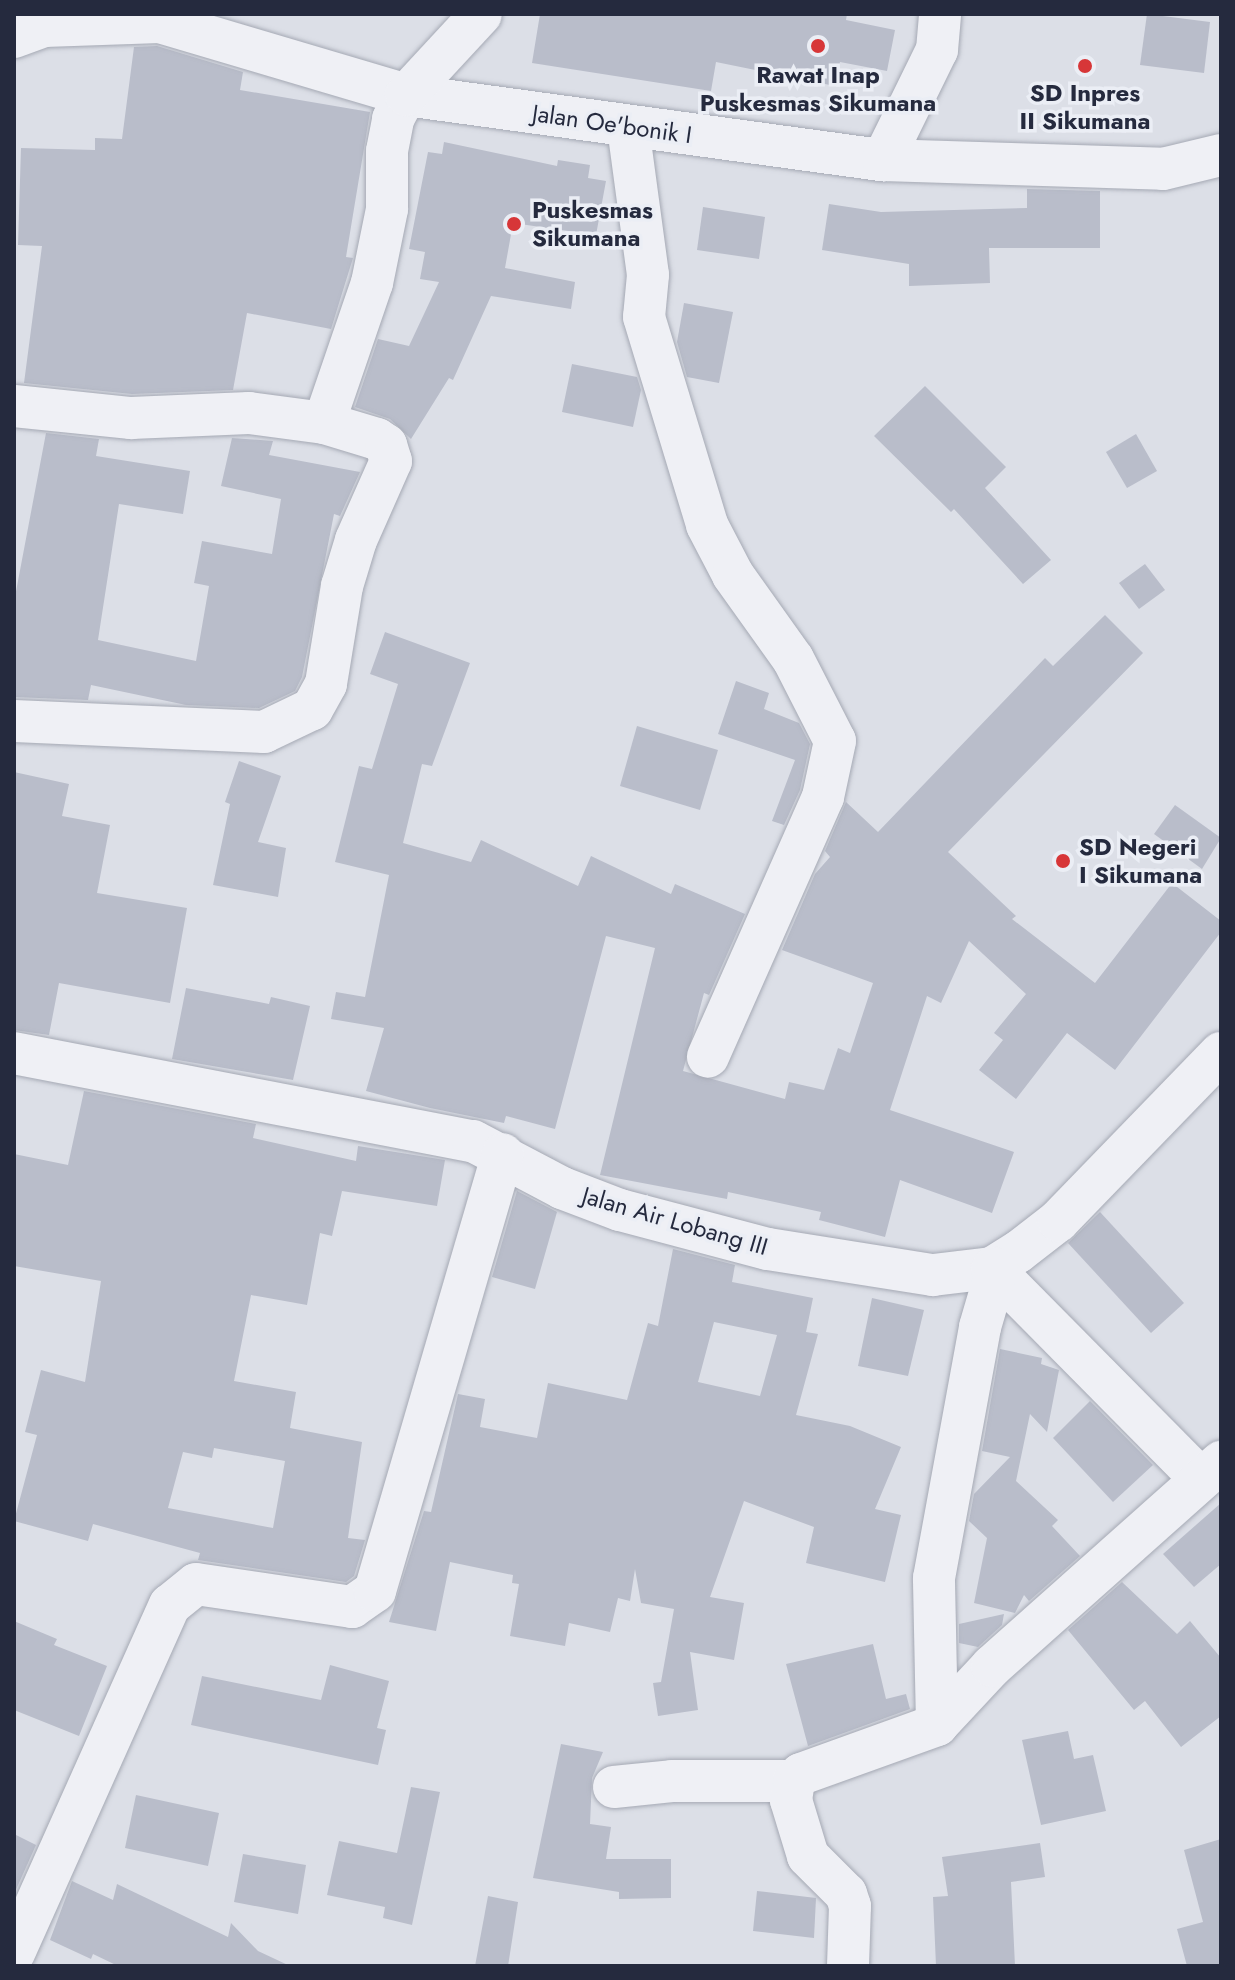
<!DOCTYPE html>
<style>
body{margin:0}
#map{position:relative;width:1235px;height:1980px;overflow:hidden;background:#dcdfe7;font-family:Jost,sans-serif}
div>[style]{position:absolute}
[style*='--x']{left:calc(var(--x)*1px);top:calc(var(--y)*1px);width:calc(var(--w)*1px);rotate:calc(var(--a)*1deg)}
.building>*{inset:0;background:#b9bdca}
.roads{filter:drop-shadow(0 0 2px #a5a9b4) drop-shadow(0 0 2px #a5a9b4)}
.minor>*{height:42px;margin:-21px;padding:0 21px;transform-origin:21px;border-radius:21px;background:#eff0f5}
.dots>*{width:22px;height:22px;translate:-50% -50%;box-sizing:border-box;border:4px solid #ebeef5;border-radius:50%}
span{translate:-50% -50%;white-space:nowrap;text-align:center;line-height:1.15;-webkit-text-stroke:7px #ebeef5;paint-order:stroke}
.poi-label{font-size:24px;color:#252a3e;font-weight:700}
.left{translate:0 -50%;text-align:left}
.street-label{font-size:24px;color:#252a3e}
.frame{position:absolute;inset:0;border:16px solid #252a3e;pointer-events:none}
</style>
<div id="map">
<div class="building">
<i style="clip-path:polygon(540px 14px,847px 14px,846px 20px,895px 30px,887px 71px,840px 62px,835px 86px,716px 62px,711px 91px,532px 63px)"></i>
<i style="clip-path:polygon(1147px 14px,1210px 22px,1204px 73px,1140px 65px)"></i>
<i style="clip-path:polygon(157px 46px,243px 72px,240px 90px,370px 112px,346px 257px,353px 258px,331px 329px,247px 313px,233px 390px,132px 394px,24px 383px,42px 246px,18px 245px,21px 148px,95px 150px,95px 138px,122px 139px,134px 47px)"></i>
<i style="clip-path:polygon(444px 142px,557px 166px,558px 160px,590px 165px,588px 178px,606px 181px,596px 235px,513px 223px,505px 268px,575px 282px,571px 309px,491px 296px,453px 380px,449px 378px,411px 439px,390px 419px,355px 407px,378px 339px,409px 346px,439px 282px,420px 279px,425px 252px,409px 249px,428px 152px,442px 154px)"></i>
<i style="clip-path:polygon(1027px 189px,1100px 191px,1100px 248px,989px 248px,990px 283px,909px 286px,909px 264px,822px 250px,829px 204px,881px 212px,1027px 208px)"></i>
<i style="clip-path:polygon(703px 207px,765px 217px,759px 259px,697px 250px)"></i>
<i style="clip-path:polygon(684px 303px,733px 312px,719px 383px,687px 377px,677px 342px)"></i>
<i style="clip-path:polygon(572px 364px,637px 377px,641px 390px,633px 427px,562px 412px)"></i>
<i style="clip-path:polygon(925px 386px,1006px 467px,985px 488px,1051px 560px,1023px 584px,954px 509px,951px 512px,874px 436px)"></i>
<i style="clip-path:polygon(46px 433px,99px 439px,96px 456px,190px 471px,183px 514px,119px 504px,98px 640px,196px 661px,209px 586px,194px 583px,202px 541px,272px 554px,281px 499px,221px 486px,232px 438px,273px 441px,269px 455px,360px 472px,340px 516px,334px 514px,302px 677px,295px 691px,259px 708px,186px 705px,91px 685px,88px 700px,14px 697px,14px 602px)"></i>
<i style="clip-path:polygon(1136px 434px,1157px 471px,1127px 488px,1106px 452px)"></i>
<i style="clip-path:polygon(1145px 564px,1165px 590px,1139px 609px,1119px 583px)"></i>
<i style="clip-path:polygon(1105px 615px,1143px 653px,948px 852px,1016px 916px,1012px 919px,1095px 983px,1172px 883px,1221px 921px,1221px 932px,1115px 1070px,1067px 1033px,1016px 1099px,979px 1070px,1003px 1040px,994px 1033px,1026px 994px,969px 941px,941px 1003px,927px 996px,890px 1110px,1014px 1152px,992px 1213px,900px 1180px,885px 1237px,819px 1220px,821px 1212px,728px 1192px,727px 1199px,600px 1175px,655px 948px,606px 936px,555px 1129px,506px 1116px,504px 1123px,430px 1108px,366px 1091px,384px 1028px,331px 1019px,336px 992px,365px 997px,389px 875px,335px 862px,359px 766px,372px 769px,398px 684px,370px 674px,385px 632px,470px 663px,432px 766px,422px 764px,403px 843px,471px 862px,481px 840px,578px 886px,591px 856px,671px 894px,675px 884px,745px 914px,709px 995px,704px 993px,683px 1071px,785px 1099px,789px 1082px,824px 1090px,838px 1048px,850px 1053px,873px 983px,782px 950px,815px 874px,830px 857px,825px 851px,846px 802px,878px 832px,1045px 658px,1053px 666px)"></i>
<i style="clip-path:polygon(736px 681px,769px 693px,764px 709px,799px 723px,810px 744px,800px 790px,784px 825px,772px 821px,795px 760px,718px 734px)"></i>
<i style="clip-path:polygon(637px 726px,718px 750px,700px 810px,620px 786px)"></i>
<i style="clip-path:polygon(239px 761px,281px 776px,258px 842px,286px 848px,278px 897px,213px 885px,230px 804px,225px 802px)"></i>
<i style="clip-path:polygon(14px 772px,69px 784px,62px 816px,110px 825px,97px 893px,187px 908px,170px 1003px,59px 983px,49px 1035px,14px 1030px)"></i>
<i style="clip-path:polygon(1175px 805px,1221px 838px,1202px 869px,1154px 834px)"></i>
<i style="clip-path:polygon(186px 988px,269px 1004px,271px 997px,310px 1006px,293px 1080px,172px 1059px)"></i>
<i style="clip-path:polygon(evenodd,84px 1091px,256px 1124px,253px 1138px,356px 1161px,358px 1146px,445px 1160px,437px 1206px,342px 1191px,332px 1236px,320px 1233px,307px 1305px,251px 1295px,234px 1381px,296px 1392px,290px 1428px,362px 1442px,348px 1538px,365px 1540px,354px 1576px,346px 1582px,198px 1560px,200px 1553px,93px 1524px,88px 1541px,14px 1521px,37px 1435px,25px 1432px,41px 1370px,85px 1382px,101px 1281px,14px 1266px,14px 1154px,68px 1165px,84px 1091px,214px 1448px,285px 1461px,273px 1528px,168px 1508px,183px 1452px,212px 1458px,214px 1448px)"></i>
<i style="clip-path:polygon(517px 1191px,557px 1212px,535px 1289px,492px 1277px)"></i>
<i style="clip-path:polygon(1100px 1212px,1184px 1303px,1151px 1333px,1068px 1243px)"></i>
<i style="clip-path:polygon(evenodd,673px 1249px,735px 1265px,732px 1282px,813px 1298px,806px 1332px,818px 1334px,796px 1415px,850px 1426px,901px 1447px,875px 1509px,901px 1515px,885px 1582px,806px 1563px,814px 1527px,744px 1501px,710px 1597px,744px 1603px,734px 1660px,690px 1652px,698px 1710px,658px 1716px,653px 1683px,661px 1682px,674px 1609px,641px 1603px,635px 1569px,630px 1601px,618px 1598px,610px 1632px,569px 1623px,565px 1646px,510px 1636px,519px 1584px,512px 1583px,513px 1575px,450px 1562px,436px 1631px,389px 1622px,424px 1511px,431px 1512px,458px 1394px,485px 1399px,480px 1427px,537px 1438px,548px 1383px,627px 1400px,648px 1323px,658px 1326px,673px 1249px,714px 1322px,777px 1335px,760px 1396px,698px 1382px,714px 1322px)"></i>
<i style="clip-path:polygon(872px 1298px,924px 1310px,908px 1376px,858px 1366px)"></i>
<i style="clip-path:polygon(1000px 1349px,1042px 1358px,1041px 1364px,1059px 1370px,1047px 1432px,1030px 1414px,1016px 1481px,1058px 1520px,1052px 1526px,1080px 1556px,1029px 1601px,1024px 1595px,1015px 1613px,974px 1603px,987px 1538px,969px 1521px,974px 1494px,1010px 1457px,982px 1451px)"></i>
<i style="clip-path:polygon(1090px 1401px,1153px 1465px,1113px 1502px,1053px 1438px)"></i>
<i style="clip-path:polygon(1221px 1503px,1221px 1564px,1194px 1587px,1163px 1554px)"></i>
<i style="clip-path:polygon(1122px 1582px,1177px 1634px,1190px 1621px,1221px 1658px,1221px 1716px,1181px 1747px,1145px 1701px,1134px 1710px,1068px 1630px)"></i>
<i style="clip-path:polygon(1004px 1614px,1002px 1625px,978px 1647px,959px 1643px,959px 1624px)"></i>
<i style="clip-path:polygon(14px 1621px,57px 1639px,54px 1645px,107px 1666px,79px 1736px,14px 1710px)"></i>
<i style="clip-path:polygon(873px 1644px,886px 1699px,906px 1694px,910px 1709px,808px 1746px,786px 1664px)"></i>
<i style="clip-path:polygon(330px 1665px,389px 1681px,377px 1728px,386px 1730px,378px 1765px,191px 1725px,202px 1676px,321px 1700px)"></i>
<i style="clip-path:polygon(1068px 1731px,1074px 1759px,1093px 1755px,1106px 1811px,1041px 1825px,1022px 1740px)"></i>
<i style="clip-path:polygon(561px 1744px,603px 1752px,592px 1778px,590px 1824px,611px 1827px,606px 1859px,671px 1859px,671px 1898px,619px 1899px,619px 1892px,533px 1878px)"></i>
<i style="clip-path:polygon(411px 1787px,440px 1792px,412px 1925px,383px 1918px,385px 1907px,327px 1895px,339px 1841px,397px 1853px)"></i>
<i style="clip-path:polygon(136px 1795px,219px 1813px,208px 1866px,125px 1848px)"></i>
<i style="clip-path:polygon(14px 1834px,36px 1845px,14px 1894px)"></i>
<i style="clip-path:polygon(1221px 1839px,1221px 1966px,1187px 1966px,1177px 1929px,1203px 1922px,1184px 1850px)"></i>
<i style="clip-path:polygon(1040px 1843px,1045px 1877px,1011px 1882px,1015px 1966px,936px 1966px,933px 1897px,948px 1896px,942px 1857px)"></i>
<i style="clip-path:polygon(243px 1854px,306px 1865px,298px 1914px,234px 1902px)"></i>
<i style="clip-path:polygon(72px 1881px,113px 1900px,117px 1884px,228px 1937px,231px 1923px,258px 1951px,290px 1966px,118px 1966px,93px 1954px,91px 1959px,50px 1940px)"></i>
<i style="clip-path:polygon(757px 1891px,816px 1898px,814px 1938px,753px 1931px)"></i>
<i style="clip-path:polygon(488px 1896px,518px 1902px,508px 1966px,475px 1966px)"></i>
</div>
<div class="roads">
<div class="minor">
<i style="--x:14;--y:37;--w:32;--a:-20"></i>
<i style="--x:44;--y:26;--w:116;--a:-2"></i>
<i style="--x:160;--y:22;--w:257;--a:16.5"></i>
<i style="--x:406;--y:95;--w:481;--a:7.8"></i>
<i style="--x:883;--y:160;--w:280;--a:1.8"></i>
<i style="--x:1163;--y:169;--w:60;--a:-13.6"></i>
<i style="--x:628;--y:127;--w:149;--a:82.3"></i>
<i style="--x:648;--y:275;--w:42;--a:95.4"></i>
<i style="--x:644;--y:317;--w:217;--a:73.1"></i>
<i style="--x:707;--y:525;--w:56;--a:62.5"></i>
<i style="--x:733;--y:575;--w:103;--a:54.5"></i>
<i style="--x:793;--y:659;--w:92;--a:62.9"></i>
<i style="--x:835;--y:741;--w:57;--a:102.1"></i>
<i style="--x:823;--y:797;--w:284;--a:113.9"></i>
<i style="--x:883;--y:160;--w:123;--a:-63.9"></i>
<i style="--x:937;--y:50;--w:36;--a:-85"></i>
<i style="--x:14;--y:406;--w:118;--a:5.9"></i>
<i style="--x:131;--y:418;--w:118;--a:-2.4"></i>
<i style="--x:249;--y:413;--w:76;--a:7.6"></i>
<i style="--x:324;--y:423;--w:55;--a:16.8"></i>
<i style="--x:377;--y:439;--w:11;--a:34"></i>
<i style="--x:386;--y:445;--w:17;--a:73"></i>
<i style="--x:391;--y:461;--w:86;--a:113.9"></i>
<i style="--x:356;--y:540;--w:48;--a:106.9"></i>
<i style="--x:342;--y:586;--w:99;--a:99.3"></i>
<i style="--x:326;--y:684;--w:29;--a:119"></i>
<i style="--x:312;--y:709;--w:53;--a:154.4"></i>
<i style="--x:264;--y:732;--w:250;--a:-177.5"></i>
<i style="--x:324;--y:423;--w:148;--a:-71.1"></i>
<i style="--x:372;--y:283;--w:76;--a:-78.5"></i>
<i style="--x:387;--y:209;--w:58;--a:-90"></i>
<i style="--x:387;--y:151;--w:33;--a:-79"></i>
<i style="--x:393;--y:119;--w:27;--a:-62"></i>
<i style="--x:406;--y:95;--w:110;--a:-47.2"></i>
<i style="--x:14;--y:1053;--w:467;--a:10.9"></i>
<i style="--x:473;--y:1141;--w:101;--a:27.8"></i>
<i style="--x:562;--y:1188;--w:62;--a:20.8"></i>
<i style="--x:620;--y:1210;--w:153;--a:14.8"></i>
<i style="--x:768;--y:1249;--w:167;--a:9"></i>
<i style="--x:933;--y:1275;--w:59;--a:-6.8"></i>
<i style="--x:992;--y:1268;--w:31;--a:-32"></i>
<i style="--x:1018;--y:1252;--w:51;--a:-37.8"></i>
<i style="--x:1058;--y:1221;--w:234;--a:-45.9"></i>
<i style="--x:992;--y:1268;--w:297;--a:45.3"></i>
<i style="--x:937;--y:1725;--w:147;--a:-91.2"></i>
<i style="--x:934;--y:1578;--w:255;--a:-79.6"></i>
<i style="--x:980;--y:1327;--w:60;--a:-73.7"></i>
<i style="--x:614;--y:1787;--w:58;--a:-5.9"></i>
<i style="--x:672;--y:1781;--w:122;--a:0"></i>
<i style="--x:14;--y:1953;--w:381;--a:-65.9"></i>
<i style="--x:170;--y:1605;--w:33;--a:-39"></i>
<i style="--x:196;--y:1584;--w:158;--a:8.4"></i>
<i style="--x:352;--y:1607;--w:28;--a:-35"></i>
<i style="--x:375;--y:1591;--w:455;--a:-73.7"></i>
<i style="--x:848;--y:1966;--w:60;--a:-88.1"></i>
<i style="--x:850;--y:1906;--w:13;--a:-108"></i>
<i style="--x:846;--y:1894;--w:54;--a:-135"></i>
<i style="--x:808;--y:1856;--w:59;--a:-106.9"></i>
<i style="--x:791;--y:1800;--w:19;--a:-81"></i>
<i style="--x:794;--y:1781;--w:10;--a:-45"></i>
<i style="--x:801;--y:1774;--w:145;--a:-19.8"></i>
<i style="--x:937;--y:1725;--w:81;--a:-47"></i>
<i style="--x:992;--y:1666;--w:307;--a:-41.7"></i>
</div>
</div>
<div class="dots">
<i style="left:818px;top:46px;background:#d73638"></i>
<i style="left:1085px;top:66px;background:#d73638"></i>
<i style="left:514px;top:224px;background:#d73638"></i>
<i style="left:1063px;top:861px;background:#d73638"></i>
</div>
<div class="poi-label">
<span style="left:818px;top:89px">Rawat Inap<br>Puskesmas Sikumana</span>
<span style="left:1085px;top:107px">SD Inpres<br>II Sikumana</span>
<span class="left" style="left:532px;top:224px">Puskesmas<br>Sikumana</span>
<span class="left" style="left:1079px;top:861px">SD Negeri<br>I Sikumana</span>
</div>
<div class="street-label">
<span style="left:612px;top:124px;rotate:8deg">Jalan Oe'bonik I</span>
<span style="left:675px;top:1221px;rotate:16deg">Jalan Air Lobang III</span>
</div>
<div class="frame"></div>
</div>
